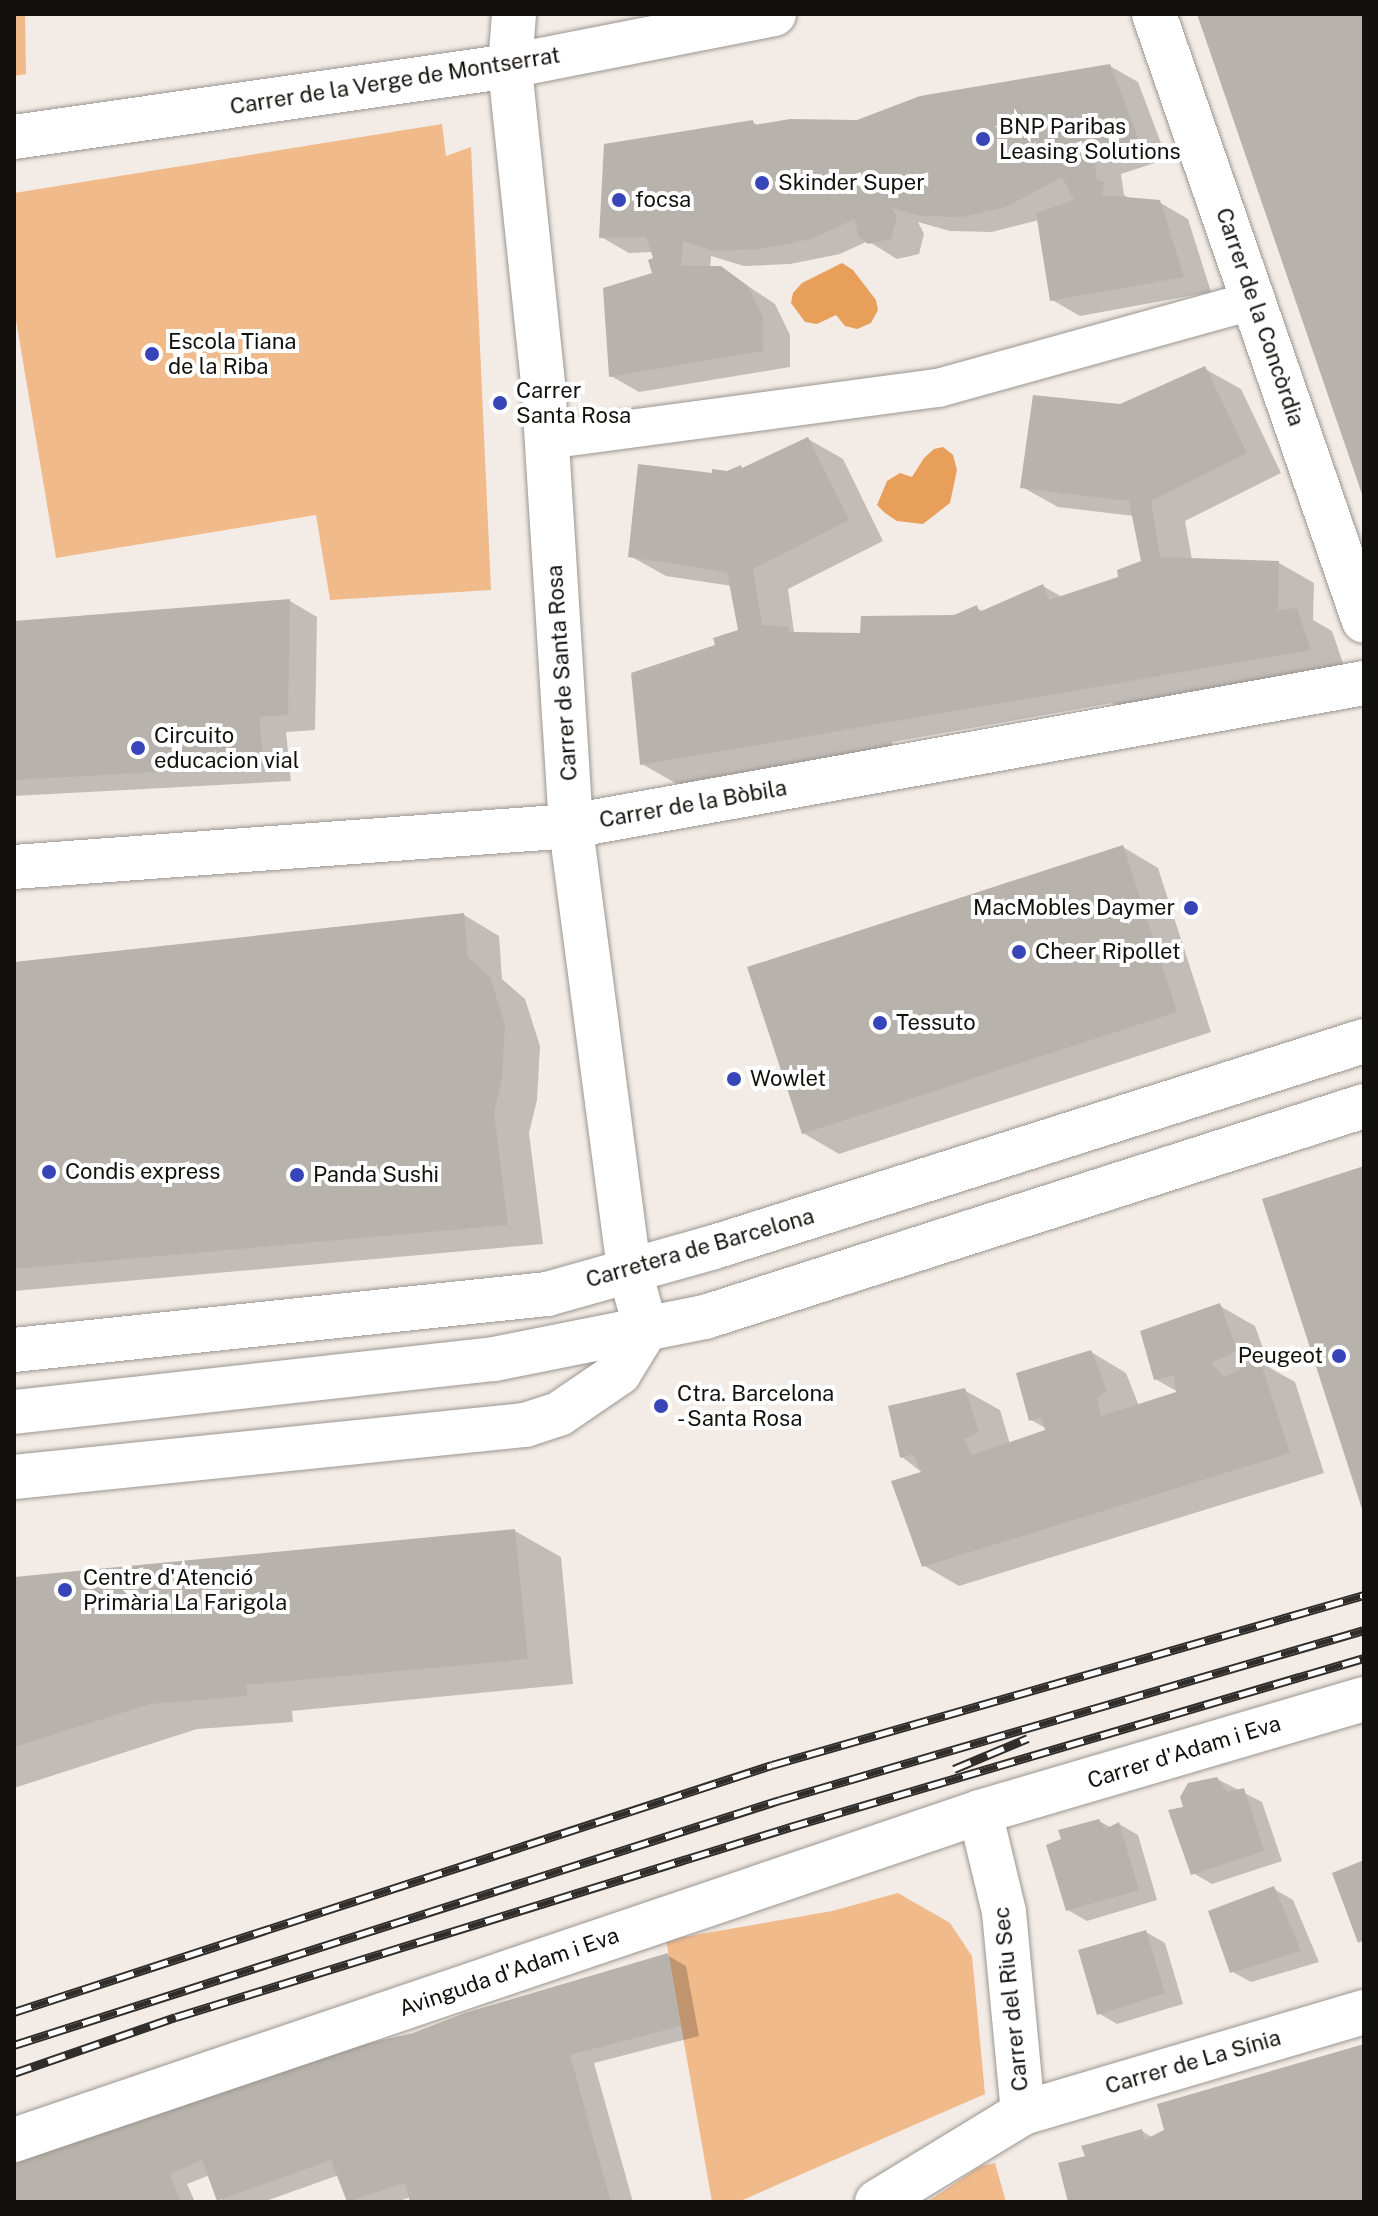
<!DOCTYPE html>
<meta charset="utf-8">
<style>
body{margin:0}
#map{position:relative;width:1378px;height:2216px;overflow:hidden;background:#f3ece6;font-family:"Public Sans",sans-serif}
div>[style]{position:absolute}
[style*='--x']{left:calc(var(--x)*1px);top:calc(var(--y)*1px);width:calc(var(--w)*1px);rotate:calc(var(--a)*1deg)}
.green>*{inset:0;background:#f1ba8b}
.water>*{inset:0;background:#e89f5a}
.shadow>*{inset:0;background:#0003}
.building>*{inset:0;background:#b8b2ac}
.roads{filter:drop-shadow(0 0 2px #9b9590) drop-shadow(0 0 2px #9b9590)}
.pedestrian>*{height:38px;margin:-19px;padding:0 19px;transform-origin:19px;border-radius:19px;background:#fff}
.minor>*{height:44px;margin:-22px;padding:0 22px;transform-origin:22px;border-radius:22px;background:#fff}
.secondary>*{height:44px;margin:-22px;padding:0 22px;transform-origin:22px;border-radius:22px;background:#fff}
.rail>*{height:9px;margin-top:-4.5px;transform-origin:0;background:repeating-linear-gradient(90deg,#fff 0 18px,#302d2a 0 36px);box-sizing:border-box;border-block:2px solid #302d2a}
.dots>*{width:22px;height:22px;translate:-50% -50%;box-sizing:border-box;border:4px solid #fff;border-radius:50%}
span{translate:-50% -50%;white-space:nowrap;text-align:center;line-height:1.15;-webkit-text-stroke:8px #fff;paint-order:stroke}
.street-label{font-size:22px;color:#13110f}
.poi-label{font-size:22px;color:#13110f}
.left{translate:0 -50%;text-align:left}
.right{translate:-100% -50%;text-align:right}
.frame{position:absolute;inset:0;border:16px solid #13110f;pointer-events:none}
</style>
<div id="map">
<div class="green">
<i style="clip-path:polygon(14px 14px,25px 14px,26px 74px,14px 76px)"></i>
<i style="clip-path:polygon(442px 124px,446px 156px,471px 147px,491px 590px,330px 600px,316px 515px,56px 558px,14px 308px,14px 193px)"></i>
<i style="clip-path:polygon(898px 1893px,950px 1923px,972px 1956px,985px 2094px,738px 2202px,712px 2202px,666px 1940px,832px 1911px)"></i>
<i style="clip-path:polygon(995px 2163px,1006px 2202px,927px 2202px,981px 2166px)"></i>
</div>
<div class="water">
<i style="clip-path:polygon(842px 263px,853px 270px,876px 300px,878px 310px,871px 323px,857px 329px,845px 326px,836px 315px,817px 324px,805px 322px,791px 303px,793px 293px,802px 283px)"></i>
<i style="clip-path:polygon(943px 447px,953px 455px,957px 470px,950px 503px,923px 524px,897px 521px,885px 513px,877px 505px,887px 481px,900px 473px,912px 477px,924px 458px,934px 449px)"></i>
</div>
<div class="shadow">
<i style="clip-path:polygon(1110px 66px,1138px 82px,1167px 159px,1121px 174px,1124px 195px,1132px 200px,1159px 202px,1188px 219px,1211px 292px,1080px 316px,1052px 300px,1039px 220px,992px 232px,950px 231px,918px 222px,924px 234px,919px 254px,897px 259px,868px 241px,840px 254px,790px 264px,744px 266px,711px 256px,710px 268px,721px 268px,775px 304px,790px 335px,790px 367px,639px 392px,611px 376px,655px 274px,655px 259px,653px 252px,629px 253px,601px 237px,606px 146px,752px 122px,759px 126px,857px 122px)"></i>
<i style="clip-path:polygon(1205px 369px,1241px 389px,1281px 473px,1185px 521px,1192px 560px,1279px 563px,1314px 583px,1313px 620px,1332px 631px,1345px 669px,1120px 708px,1112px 703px,892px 742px,892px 747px,677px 784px,642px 764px,718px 646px,741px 631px,732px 586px,666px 576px,630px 556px,714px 475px,744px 469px,808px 439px,843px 459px,883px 541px,788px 589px,794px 632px,859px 635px,954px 617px,977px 608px,984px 612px,1043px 586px,1062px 597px,1121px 578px,1143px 563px,1134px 516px,1058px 507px,1022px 487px,1120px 406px)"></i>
<i style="clip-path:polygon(290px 601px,317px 617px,315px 730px,286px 732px,291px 781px,14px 796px,14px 623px)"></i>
<i style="clip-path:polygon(1123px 847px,1158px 868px,1211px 1032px,839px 1154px,803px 1133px)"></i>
<i style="clip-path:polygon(464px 915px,499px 936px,502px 979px,525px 999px,540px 1046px,537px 1100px,529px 1133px,543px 1244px,14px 1291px,14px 964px)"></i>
<i style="clip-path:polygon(1220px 1306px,1255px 1326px,1270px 1368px,1295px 1382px,1324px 1473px,959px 1586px,923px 1565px,924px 1474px,902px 1457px,964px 1390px,1000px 1410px,1010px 1444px,1049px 1430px,1031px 1420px,1091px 1352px,1126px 1373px,1139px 1406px,1180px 1393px,1155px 1379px)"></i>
<i style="clip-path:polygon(515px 1531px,561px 1557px,573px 1684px,292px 1711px,293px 1722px,197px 1729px,14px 1788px,14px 1579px)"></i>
<i style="clip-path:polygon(1217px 1779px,1262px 1802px,1282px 1861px,1212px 1884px,1193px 1873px,1185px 1808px)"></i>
<i style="clip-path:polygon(1099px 1821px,1112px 1828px,1119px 1824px,1138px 1835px,1157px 1900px,1087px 1921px,1068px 1910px)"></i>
<i style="clip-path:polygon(1274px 1889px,1293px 1900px,1319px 1962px,1251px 1982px,1231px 1971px)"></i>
<i style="clip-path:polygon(1146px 1932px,1165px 1943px,1183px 2004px,1117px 2024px,1098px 2013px)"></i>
<i style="clip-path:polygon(667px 1955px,686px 1966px,699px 2036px,594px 2063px,633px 2202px,412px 2202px,411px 2197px,396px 2202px,350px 2202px,339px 2175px,263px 2202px,223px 2202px,210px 2175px,187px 2184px,195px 2202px,14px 2202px,14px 2165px)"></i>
<i style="clip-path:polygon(1364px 2045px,1364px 2202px,1070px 2202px,1060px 2164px,1088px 2158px,1142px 2131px,1153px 2138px)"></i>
</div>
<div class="building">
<i style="clip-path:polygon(1197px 14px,1364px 14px,1364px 500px)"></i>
<i style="clip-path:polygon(1110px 64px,1140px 143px,1094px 159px,1097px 180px,1105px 182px,1102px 195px,1160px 200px,1184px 277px,1050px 301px,1036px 213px,1074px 200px,1062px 177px,1006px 207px,963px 217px,920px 216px,892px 208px,897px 217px,891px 239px,868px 244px,858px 236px,855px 219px,811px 239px,761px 249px,714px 251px,683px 241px,681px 266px,721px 266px,748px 286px,763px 317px,763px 351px,609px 377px,603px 288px,652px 273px,648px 260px,653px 258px,646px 237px,599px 238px,604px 144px,753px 120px,754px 125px,790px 119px,857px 120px,920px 96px)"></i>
<i style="clip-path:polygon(1205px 366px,1247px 453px,1151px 501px,1160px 557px,1279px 561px,1278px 610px,1297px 608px,1311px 650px,640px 765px,631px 673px,715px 645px,713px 638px,738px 630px,727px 572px,628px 557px,638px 464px,712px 473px,712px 469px,727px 471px,741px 465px,742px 468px,808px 437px,849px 520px,753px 569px,762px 625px,789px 627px,789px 632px,860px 633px,861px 616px,954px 615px,977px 605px,979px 612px,1043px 584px,1049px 600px,1118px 577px,1117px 570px,1141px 561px,1129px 501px,1020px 488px,1033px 395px,1120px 404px)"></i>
<i style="clip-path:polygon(290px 599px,288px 715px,259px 717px,264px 766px,14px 780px,14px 621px)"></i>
<i style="clip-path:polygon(1123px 845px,1177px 1012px,802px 1134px,747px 967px)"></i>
<i style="clip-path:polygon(464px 913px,468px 957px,490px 977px,505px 1024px,502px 1079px,494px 1112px,508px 1225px,14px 1269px,14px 962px)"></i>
<i style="clip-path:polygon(1364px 1166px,1364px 1512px,1363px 1512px,1262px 1199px)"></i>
<i style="clip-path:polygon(1220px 1303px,1237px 1351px,1211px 1363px,1224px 1377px,1260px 1360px,1290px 1453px,922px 1567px,891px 1481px,921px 1472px,913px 1454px,900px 1458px,888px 1406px,965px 1388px,979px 1432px,964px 1439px,972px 1455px,1045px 1430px,1041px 1417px,1029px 1421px,1016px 1373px,1091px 1350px,1107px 1391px,1097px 1398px,1101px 1416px,1176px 1392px,1174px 1375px,1154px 1380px,1140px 1331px)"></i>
<i style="clip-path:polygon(515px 1529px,528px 1659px,246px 1685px,248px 1696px,150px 1704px,14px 1747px,14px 1577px)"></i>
<i style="clip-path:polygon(1217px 1777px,1227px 1792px,1244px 1788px,1264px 1851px,1191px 1875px,1168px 1810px,1183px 1807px,1180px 1797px,1188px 1783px)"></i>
<i style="clip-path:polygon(1099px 1819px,1105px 1829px,1119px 1822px,1139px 1890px,1066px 1911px,1046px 1845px,1061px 1839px,1058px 1830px)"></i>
<i style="clip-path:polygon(1364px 1860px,1364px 1940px,1358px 1943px,1332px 1873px)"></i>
<i style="clip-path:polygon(1274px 1886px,1301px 1951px,1230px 1973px,1208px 1911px)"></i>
<i style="clip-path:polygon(1146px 1930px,1165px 1993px,1097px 2015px,1078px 1950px)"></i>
<i style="clip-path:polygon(668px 1953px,681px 2026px,570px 2055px,611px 2202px,410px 2202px,405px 2183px,347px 2202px,331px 2160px,217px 2201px,202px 2160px,170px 2174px,181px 2202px,14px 2202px,14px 2164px,131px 2120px,361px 2045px,413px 2033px,465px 2013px)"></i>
<i style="clip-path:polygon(1364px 2044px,1364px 2201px,1068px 2202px,1058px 2163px,1085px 2156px,1081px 2146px,1142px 2129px,1144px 2140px,1164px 2130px,1157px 2104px)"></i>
</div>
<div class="roads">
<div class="pedestrian">
<i style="--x:547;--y:440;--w:394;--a:-7.6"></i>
<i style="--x:938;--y:388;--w:330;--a:-15.5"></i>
</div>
<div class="minor">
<i style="--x:1154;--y:14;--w:642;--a:70.92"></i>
<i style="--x:14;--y:137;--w:501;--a:-8.15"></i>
<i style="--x:510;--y:66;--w:269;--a:-11.1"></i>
<i style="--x:14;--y:867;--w:559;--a:-4.21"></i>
<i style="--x:571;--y:826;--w:806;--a:-10.22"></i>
<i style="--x:14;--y:1350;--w:536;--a:-6"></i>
<i style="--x:547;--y:1294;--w:170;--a:-15.7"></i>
<i style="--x:711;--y:1248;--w:685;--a:-17.59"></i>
<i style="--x:14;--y:1477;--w:514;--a:-5.81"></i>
<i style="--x:525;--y:1425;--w:36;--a:-18"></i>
<i style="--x:559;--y:1414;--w:73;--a:-34.3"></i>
<i style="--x:619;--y:1373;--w:52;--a:-58.5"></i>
<i style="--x:646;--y:1329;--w:62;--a:-105.8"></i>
<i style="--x:629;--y:1269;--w:447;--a:-97.5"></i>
<i style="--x:571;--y:826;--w:435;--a:-93.6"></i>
<i style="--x:544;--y:392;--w:328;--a:-96"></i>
<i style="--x:510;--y:66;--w:52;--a:-85.6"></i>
<i style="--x:980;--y:1812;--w:103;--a:76.5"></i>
<i style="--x:1004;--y:1912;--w:202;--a:84.6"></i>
<i style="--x:14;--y:2140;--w:1020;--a:-18.75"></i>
<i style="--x:980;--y:1812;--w:400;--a:-16.4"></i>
<i style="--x:877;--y:2202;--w:171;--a:-31.4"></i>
<i style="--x:1023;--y:2113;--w:356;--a:-16.5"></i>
</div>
<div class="secondary">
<i style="--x:14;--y:1412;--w:483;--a:-6.3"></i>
<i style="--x:494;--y:1359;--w:215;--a:-11.3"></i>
<i style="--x:705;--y:1317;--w:692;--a:-17.75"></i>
</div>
</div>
<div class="rail">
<i style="--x:954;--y:1769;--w:80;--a:-22.7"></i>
<i style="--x:14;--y:2012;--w:797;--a:-18.05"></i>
<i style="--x:772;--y:1765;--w:616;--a:-16.02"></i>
<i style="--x:14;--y:2045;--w:804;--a:-17.74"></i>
<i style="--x:780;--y:1800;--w:608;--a:-16.23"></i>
<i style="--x:14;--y:2073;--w:171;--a:-19.1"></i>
<i style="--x:176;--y:2017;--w:643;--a:-17.19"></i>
<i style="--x:790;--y:1827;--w:598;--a:-16.41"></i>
</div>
<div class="dots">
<i style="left:983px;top:139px;background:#3845b8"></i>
<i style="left:762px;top:183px;background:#3845b8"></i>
<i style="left:619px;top:200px;background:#3845b8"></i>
<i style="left:152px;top:354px;background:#3845b8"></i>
<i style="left:500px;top:403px;background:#3845b8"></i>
<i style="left:138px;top:748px;background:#3845b8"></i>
<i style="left:1191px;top:908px;background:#3845b8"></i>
<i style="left:1019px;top:952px;background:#3845b8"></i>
<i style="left:880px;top:1023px;background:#3845b8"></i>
<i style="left:734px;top:1079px;background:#3845b8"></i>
<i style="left:49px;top:1172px;background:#3845b8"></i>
<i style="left:297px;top:1175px;background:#3845b8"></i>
<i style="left:1339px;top:1356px;background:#3845b8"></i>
<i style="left:661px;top:1406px;background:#3845b8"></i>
<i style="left:65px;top:1590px;background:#3845b8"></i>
</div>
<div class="street-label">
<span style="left:395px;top:81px;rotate:-9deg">Carrer de la Verge de Montserrat</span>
<span style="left:1260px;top:317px;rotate:71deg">Carrer de la Concòrdia</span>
<span style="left:562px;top:673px;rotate:-94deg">Carrer de Santa Rosa</span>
<span style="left:693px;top:804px;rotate:-10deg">Carrer de la Bòbila</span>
<span style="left:700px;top:1248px;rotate:-16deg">Carretera de Barcelona</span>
<span style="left:1184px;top:1752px;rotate:-17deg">Carrer d'Adam i Eva</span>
<span style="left:509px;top:1972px;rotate:-19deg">Avinguda d'Adam i Eva</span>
<span style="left:1011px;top:1999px;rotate:-96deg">Carrer del Riu Sec</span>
<span style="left:1193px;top:2062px;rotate:-16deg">Carrer de La Sínia</span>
</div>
<div class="poi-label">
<span class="left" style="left:999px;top:139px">BNP Paribas<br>Leasing Solutions</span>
<span class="left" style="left:778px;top:183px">Skinder Super</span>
<span class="left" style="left:635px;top:200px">focsa</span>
<span class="left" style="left:168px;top:354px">Escola Tiana<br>de la Riba</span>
<span class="left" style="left:516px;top:403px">Carrer<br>Santa Rosa</span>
<span class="left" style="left:154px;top:748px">Circuito<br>educacion vial</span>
<span class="right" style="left:1175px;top:908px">MacMobles Daymer</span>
<span class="left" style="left:1035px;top:952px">Cheer Ripollet</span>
<span class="left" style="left:896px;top:1023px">Tessuto</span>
<span class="left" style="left:750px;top:1079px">Wowlet</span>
<span class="left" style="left:65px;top:1172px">Condis express</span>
<span class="left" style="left:313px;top:1175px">Panda Sushi</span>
<span class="right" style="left:1323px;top:1356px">Peugeot</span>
<span class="left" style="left:677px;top:1406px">Ctra. Barcelona<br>- Santa Rosa</span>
<span class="left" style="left:83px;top:1590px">Centre d'Atenció<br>Primària La Farigola</span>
</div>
<div class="frame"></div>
</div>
